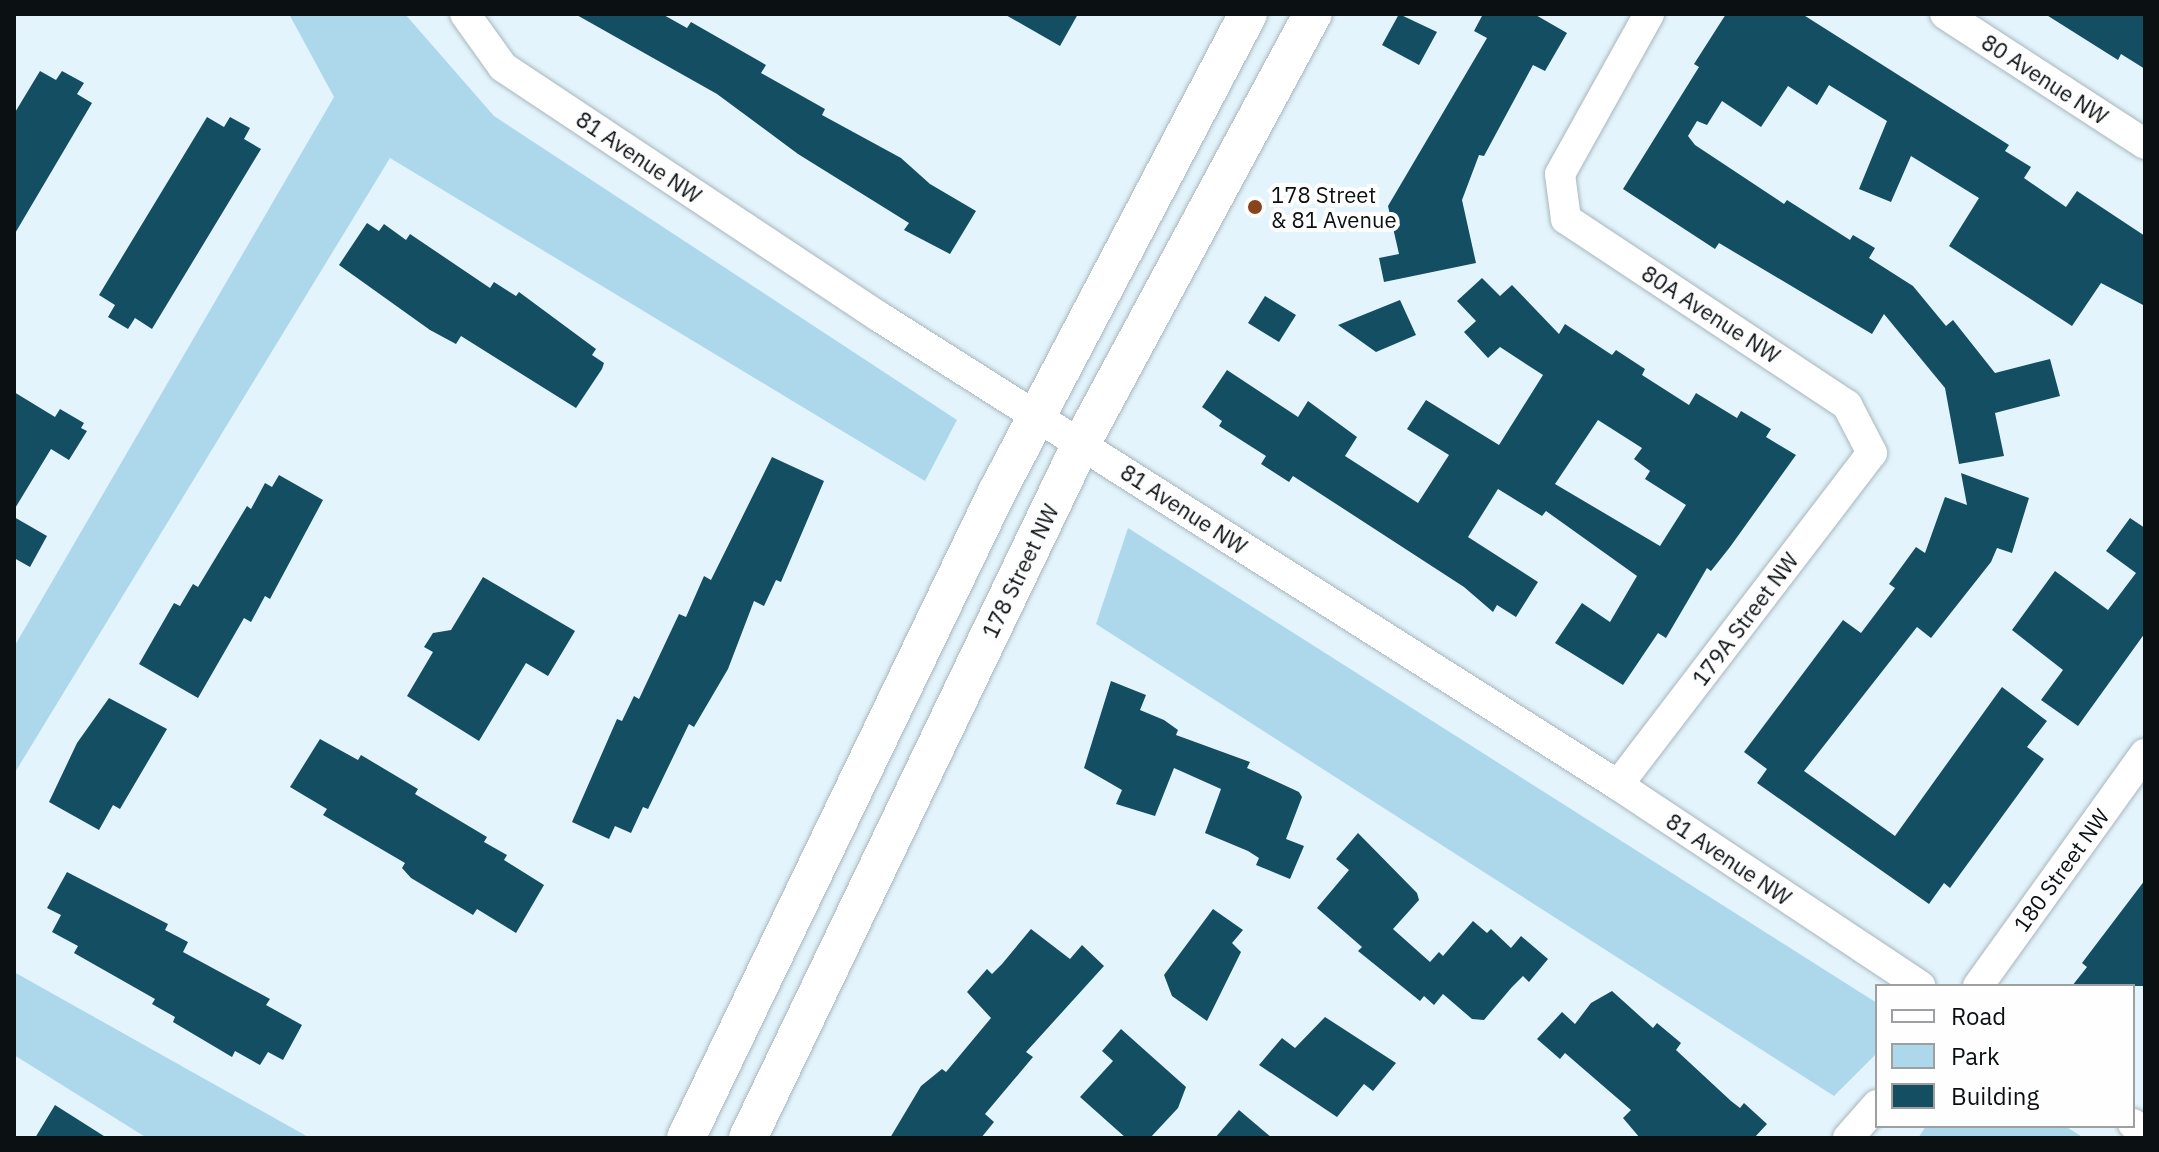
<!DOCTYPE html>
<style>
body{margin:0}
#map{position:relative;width:2159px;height:1152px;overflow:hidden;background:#e4f4fc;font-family:"IBM Plex Sans",sans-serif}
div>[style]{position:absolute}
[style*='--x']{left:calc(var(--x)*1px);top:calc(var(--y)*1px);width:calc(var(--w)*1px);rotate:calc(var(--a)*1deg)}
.green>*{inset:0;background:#add8ec}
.building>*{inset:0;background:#144e62}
.roads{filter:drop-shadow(0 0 2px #a7b6bd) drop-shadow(0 0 2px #a7b6bd)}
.minor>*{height:30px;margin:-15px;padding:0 15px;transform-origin:15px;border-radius:15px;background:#fff}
.major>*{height:38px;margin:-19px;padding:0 19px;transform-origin:19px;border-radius:19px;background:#fff}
.dots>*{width:22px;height:22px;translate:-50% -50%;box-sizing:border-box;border:4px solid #fefefe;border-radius:50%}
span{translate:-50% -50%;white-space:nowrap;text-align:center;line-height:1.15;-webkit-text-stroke:8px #fefefe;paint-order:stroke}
.street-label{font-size:22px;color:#0b1012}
.poi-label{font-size:22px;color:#0b1012}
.left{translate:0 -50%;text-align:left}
.frame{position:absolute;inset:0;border:16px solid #0b1012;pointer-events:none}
.legend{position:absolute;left:1875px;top:984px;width:260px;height:144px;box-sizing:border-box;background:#fefefe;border:2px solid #9d9fa0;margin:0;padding:10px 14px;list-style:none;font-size:24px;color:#0b1012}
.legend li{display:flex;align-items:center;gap:16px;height:40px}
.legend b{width:40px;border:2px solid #9d9fa0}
</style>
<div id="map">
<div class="green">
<i style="clip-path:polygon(289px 14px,405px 14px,494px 116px,957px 420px,925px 481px,390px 158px,14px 774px,14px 647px,334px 97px)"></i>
<i style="clip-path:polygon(1128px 528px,1877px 1003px,1877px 1053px,1834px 1096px,1096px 624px)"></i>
<i style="clip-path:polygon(14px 972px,310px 1138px,147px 1138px,14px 1055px)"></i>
<i style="clip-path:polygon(1926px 1126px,2065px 1126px,2084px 1138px,1918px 1138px)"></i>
</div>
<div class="building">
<i style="clip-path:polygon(575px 14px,662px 14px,687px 28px,691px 22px,766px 65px,761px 73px,825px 109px,822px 115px,901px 158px,930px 184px,976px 211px,950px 254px,904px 230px,909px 223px,798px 154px,717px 94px)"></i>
<i style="clip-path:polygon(1004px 14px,1078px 14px,1060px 46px)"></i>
<i style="clip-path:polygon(1399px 14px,1437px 32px,1419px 65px,1382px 45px)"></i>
<i style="clip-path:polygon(1483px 14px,1534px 14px,1567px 33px,1545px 71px,1533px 65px,1484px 156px,1479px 155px,1462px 200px,1476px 263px,1384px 282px,1379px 258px,1399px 254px,1388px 206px,1487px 38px,1474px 31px)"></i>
<i style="clip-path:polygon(1726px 14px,1802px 14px,2009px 145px,2005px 151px,2031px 167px,2024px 178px,2066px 207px,2077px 191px,2145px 236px,2145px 306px,2101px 283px,2072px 326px,1949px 246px,1979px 198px,1911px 156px,1891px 202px,1859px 189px,1887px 121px,1829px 85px,1817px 105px,1788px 86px,1761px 127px,1722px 101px,1707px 125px,1697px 121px,1688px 136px,1695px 145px,1784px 204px,1787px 200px,1850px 240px,1853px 235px,1875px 248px,1869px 258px,1913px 286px,1946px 326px,1953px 320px,1995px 373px,2050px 359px,2060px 396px,1995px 413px,2004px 456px,1959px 464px,1945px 388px,1884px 314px,1872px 334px,1719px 243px,1715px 249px,1623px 189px,1699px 67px,1694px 64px)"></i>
<i style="clip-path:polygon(2045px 14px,2145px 14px,2145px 69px,2121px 54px,2118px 60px)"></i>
<i style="clip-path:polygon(40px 71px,56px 80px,62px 71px,84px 83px,77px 94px,92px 103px,14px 235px,14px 114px)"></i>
<i style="clip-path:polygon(207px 117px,224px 127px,230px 117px,250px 128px,244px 139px,261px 149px,152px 329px,135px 318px,128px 329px,108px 317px,115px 305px,99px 295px)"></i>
<i style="clip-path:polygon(367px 223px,379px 231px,384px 224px,406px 240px,410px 234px,490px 288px,494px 282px,516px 296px,519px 292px,596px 349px,592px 355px,604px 363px,602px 369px,576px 408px,461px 336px,456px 344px,430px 330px,339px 265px)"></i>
<i style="clip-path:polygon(evenodd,1482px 278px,1500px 296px,1512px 285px,1559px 334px,1565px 324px,1612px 355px,1616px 350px,1645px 369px,1642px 375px,1689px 405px,1696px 393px,1737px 418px,1741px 411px,1771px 429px,1766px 437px,1796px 455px,1730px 547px,1711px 571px,1707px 568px,1666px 638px,1658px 633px,1623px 685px,1555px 643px,1582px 603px,1610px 622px,1637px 576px,1546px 511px,1542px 516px,1498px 489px,1468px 537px,1538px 582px,1516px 617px,1497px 605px,1493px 612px,1464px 587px,1293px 476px,1289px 482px,1261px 464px,1266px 456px,1219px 426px,1222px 421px,1202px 407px,1227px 370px,1298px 417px,1308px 401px,1357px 437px,1345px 456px,1418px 503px,1449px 455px,1407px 429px,1426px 400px,1499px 445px,1543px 375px,1500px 347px,1488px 358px,1464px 332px,1476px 321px,1457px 301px,1482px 278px,1598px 420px,1642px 448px,1634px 459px,1650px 471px,1645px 479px,1686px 505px,1660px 546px,1555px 484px,1598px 420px)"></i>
<i style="clip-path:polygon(1265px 296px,1296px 315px,1279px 342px,1248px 323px)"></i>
<i style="clip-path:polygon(1400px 300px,1416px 335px,1376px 352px,1338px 325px)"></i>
<i style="clip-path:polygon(14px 392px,55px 417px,60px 409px,84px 423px,81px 428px,87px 431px,69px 460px,51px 449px,14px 510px)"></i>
<i style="clip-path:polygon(772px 457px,824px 481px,781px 582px,776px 580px,764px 606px,754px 601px,728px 669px,694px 727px,689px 724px,648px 809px,643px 807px,631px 833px,615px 826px,609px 839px,572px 822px,617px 719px,622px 721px,634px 696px,639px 699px,679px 614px,686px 617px,704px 576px,711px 580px)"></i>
<i style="clip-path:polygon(1961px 473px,2029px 498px,2012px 553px,1997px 548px,1991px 562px,1931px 638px,1917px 627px,1804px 771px,1895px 836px,2002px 687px,2047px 721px,2027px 747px,2044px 759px,1950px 888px,1944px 883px,1929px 904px,1757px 783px,1767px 769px,1744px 752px,1843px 620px,1861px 633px,1895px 588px,1889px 584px,1916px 547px,1925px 553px,1945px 497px,1967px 505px)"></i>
<i style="clip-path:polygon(279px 475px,323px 500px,270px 599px,265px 596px,251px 622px,244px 618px,198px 698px,139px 664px,174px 603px,180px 606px,193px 584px,198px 587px,247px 506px,251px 509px,265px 483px,272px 487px)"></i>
<i style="clip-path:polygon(14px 517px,47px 536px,30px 567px,14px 558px)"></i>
<i style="clip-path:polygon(2130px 518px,2145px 528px,2145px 633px,2078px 726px,2041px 700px,2063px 670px,2012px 630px,2055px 571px,2108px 610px,2136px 573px,2106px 551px)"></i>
<i style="clip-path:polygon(483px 577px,575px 631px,548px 676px,526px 663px,479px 741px,407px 696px,433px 652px,424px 647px,433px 633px,451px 630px)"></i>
<i style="clip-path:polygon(1111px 681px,1146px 695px,1140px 710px,1164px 720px,1178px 730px,1176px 735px,1250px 762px,1247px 768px,1299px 792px,1302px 797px,1286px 839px,1304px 846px,1290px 879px,1256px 865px,1259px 858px,1248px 851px,1205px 833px,1221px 789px,1174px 768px,1155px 816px,1116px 804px,1122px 790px,1084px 768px)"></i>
<i style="clip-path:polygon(109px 698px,167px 729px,120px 809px,113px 805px,99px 830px,49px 802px,77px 743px)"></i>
<i style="clip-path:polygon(320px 739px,358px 760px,361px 755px,418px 789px,415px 794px,487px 837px,484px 842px,507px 855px,504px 860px,544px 885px,516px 933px,477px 909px,473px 915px,411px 878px,402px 868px,405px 863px,323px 815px,327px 809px,290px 787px)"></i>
<i style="clip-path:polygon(1358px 833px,1417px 893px,1419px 900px,1393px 929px,1430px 962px,1439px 952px,1443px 956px,1473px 921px,1487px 933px,1491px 929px,1511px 948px,1521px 936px,1548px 959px,1529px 982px,1523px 976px,1512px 987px,1484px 1020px,1472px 1019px,1443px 994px,1434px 1005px,1424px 996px,1420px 1001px,1358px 951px,1362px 947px,1317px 908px,1349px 870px,1336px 859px)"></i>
<i style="clip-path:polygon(67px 872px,168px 924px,165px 930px,188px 942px,183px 952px,270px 999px,266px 1005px,302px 1025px,283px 1060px,268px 1052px,260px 1065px,235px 1051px,232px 1057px,173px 1022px,175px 1017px,152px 1004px,155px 999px,74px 953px,78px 946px,52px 932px,61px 915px,47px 908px)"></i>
<i style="clip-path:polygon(2145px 880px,2145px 986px,2072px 986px,2087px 967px,2082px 963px)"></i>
<i style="clip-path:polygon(1213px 909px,1243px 930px,1232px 943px,1241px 952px,1207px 1021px,1172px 996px,1164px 975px)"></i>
<i style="clip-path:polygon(1031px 929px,1070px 959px,1082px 945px,1104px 966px,1026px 1052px,1033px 1057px,985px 1114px,994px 1122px,981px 1138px,890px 1138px,921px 1086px,942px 1069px,946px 1072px,991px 1018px,967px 992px,987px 969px,992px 974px,1002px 964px)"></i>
<i style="clip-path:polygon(1612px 991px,1653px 1028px,1657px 1023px,1681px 1043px,1676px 1050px,1731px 1101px,1740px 1108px,1744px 1103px,1767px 1124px,1754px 1138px,1640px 1138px,1623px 1118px,1631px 1110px,1565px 1053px,1560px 1059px,1537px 1039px,1562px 1012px,1575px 1024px,1591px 1003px)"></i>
<i style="clip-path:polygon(1325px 1017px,1396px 1063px,1373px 1091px,1364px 1084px,1337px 1117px,1259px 1065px,1282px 1038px,1295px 1048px)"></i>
<i style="clip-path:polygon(1121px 1029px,1186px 1087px,1178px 1108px,1150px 1138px,1126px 1138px,1080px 1097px,1113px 1061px,1102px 1051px)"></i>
<i style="clip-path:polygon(55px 1105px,107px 1138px,35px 1138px)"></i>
<i style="clip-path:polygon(1239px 1110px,1272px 1138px,1215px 1138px)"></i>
</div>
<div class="roads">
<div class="minor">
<i style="--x:465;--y:14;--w:65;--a:54.4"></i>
<i style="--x:503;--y:67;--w:450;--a:33.6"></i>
<i style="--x:878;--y:316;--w:876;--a:32.37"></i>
<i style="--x:1618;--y:785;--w:363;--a:33.6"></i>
<i style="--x:1945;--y:14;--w:239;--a:33"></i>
<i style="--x:1618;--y:785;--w:418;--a:-52.6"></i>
<i style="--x:1872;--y:453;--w:54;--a:-117.5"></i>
<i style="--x:1847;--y:405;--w:337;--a:-146.5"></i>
<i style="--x:1566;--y:219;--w:45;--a:-97.6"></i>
<i style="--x:1560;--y:174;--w:183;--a:-60.9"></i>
<i style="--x:1978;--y:986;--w:286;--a:-54.3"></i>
<i style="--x:2133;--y:1124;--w:14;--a:34"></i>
<i style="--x:1848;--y:1138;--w:44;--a:-48.7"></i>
</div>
<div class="major">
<i style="--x:686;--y:1138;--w:717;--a:-64.29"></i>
<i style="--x:997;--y:492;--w:540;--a:-62.3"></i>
<i style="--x:748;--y:1138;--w:770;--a:-64.37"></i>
<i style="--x:1081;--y:444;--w:489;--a:-61.7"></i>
</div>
</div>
<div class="dots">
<i style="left:1255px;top:207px;background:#89431d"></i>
</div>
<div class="street-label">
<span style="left:2045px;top:79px;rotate:33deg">80 Avenue NW</span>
<span style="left:639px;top:157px;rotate:34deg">81 Avenue NW</span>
<span style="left:1711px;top:314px;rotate:33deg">80A Avenue NW</span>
<span style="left:1184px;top:509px;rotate:33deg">81 Avenue NW</span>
<span style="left:1020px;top:571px;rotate:-64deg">178 Street NW</span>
<span style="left:1745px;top:619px;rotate:-53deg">179A Street NW</span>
<span style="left:1729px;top:859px;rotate:34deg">81 Avenue NW</span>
<span style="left:2061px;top:870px;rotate:-54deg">180 Street NW</span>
</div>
<div class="poi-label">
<span class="left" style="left:1271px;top:207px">178 Street<br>&amp; 81 Avenue</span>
</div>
<div class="frame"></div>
<ul class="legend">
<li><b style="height:10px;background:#fff"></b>Road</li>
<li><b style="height:22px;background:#add8ec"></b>Park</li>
<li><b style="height:22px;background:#144e62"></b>Building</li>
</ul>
</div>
